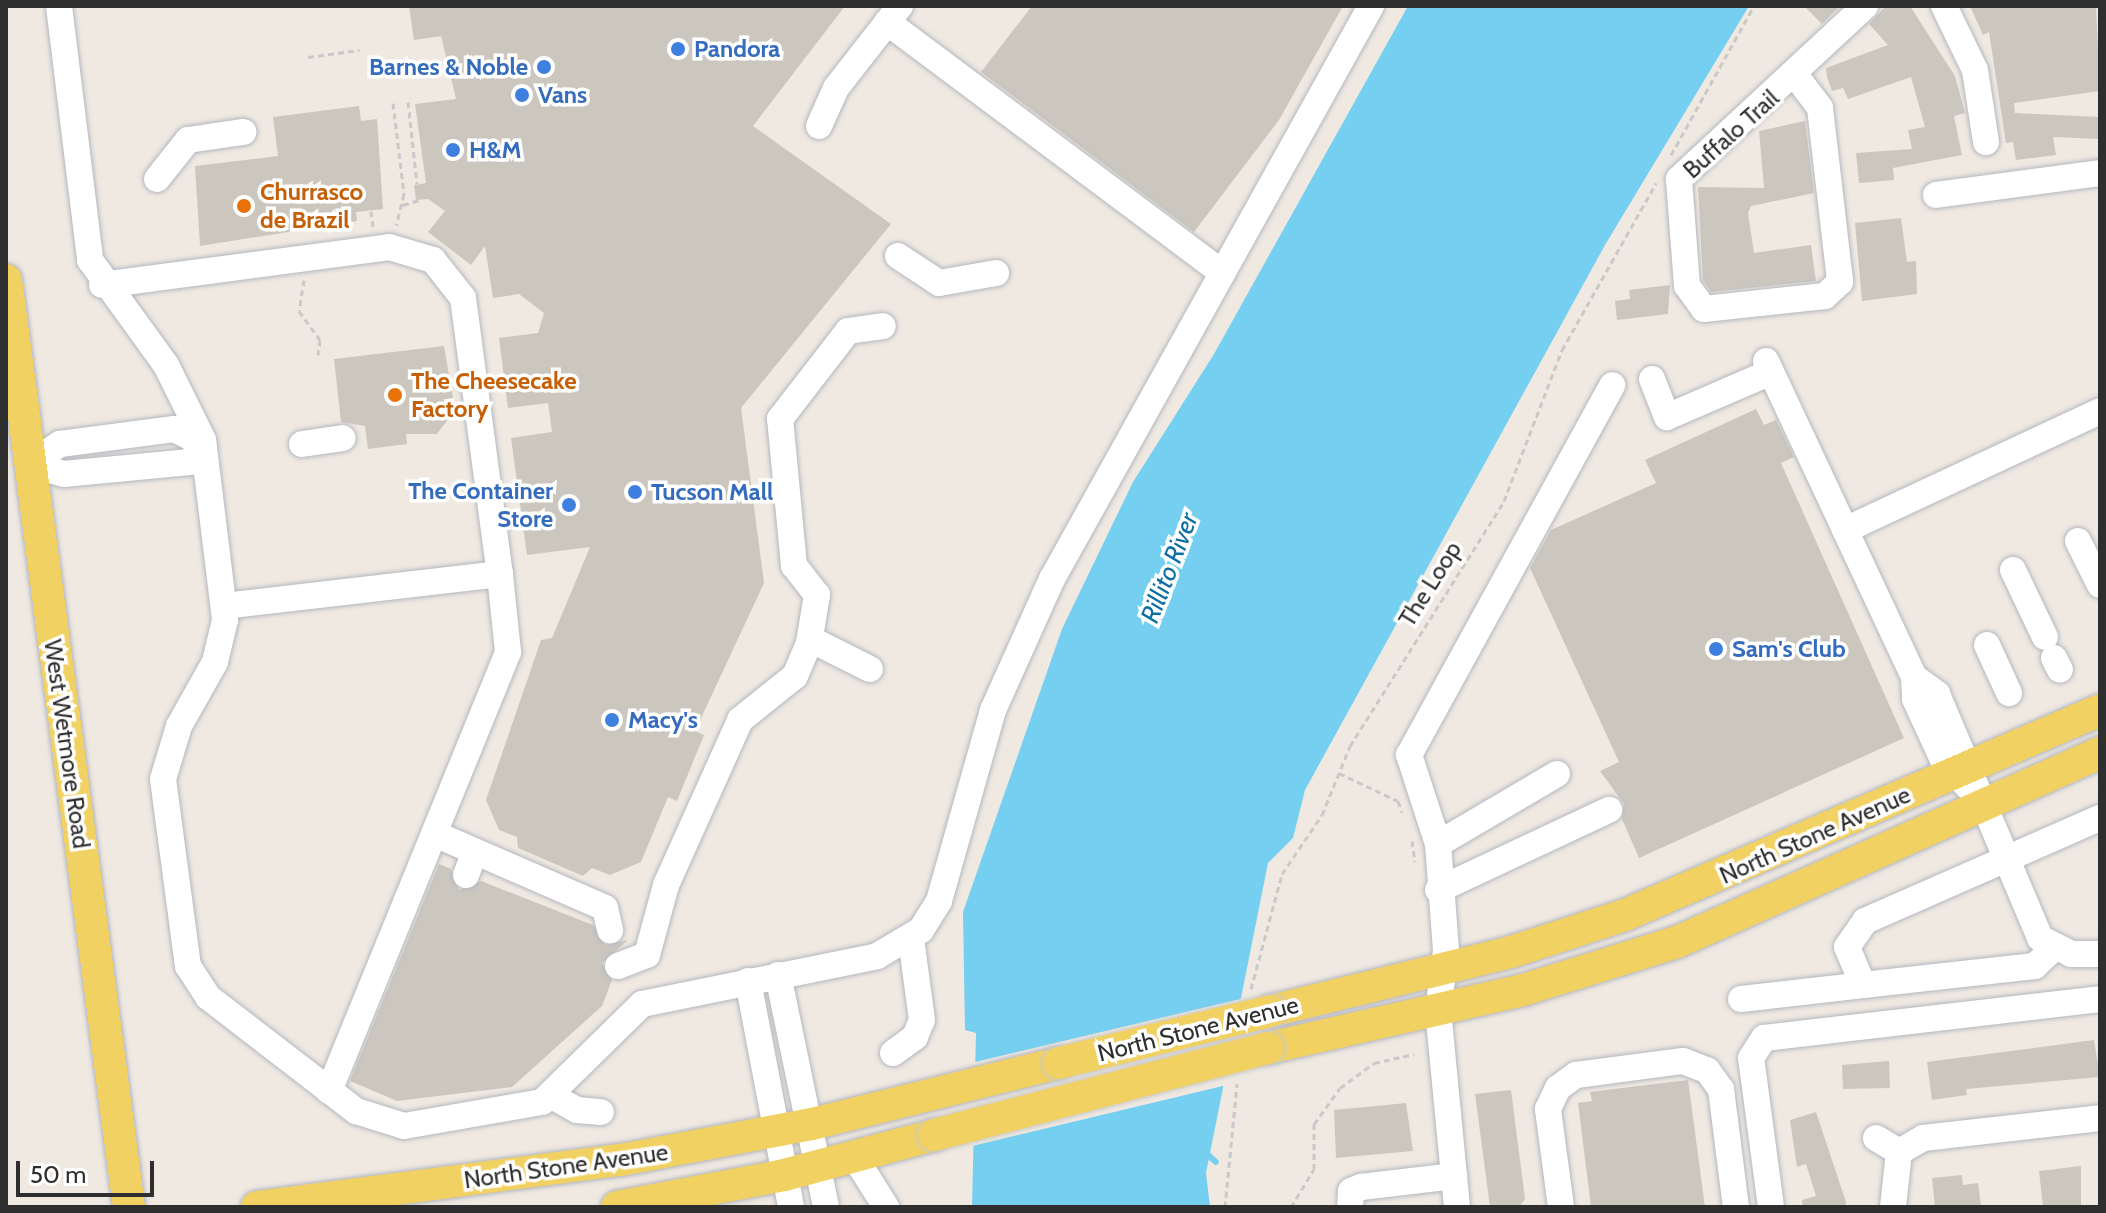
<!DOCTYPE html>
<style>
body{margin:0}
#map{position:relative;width:2106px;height:1213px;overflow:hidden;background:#efe9e1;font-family:Cabin,sans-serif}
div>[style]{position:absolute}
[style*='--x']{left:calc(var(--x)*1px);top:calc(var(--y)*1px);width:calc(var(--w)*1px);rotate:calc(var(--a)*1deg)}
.water>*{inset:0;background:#75cff0}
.pier>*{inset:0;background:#efe9e1}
.stream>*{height:6px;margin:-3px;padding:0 3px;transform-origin:3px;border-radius:3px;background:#75cff0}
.building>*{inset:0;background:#cbc7bf}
.path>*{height:3px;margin-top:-1.5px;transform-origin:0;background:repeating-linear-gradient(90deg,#c9c9c9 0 6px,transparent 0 10px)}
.roads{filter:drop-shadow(0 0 2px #b4b7c1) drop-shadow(0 0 2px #b4b7c1)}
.minor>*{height:26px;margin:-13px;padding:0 13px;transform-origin:13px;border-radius:13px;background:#fff}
.major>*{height:32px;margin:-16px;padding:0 16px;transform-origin:16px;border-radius:16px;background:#f2d163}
.bridges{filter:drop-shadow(0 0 2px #c9c9c9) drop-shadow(0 0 2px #c9c9c9)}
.major-bridge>*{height:32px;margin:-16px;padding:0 16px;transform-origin:16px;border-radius:16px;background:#f2d163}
.dots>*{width:22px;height:22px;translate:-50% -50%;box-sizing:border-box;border:4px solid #fff;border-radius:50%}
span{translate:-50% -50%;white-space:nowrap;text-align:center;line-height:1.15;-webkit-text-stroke:7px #fff;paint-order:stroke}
.shop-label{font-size:24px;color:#366cbe;font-weight:700}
.left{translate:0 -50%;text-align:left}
.right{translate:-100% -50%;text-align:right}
.street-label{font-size:24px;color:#2e2e2e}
.food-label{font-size:24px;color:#c56008;font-weight:700}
.water-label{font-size:26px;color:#0d6fa3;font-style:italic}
.frame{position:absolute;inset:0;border:8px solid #2e2e2e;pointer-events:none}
.scale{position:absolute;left:16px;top:1161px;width:138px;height:36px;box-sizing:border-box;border:4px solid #2e2e2e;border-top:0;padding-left:10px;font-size:24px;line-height:28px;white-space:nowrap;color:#2e2e2e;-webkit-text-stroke:6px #fff;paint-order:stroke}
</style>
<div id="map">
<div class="water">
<i style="clip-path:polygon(1408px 6px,1749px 6px,1605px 245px,1305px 790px,1293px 838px,1268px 863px,1206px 1173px,1210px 1207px,972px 1207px,976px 1033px,965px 1030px,963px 912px,1062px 629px,1133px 482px,1214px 354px)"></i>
</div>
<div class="pier">
<i style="clip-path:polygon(1245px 998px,1227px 1085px,968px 1147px,971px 1063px)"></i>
</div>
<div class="stream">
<i style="--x:1204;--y:1151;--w:16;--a:43"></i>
</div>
<div class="building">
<i style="clip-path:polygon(409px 6px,845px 6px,753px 126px,891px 224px,741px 408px,764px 583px,695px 731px,704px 735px,677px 801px,668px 797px,641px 862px,610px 875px,592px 868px,583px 876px,518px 848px,517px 837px,499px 830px,486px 800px,541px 640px,552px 638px,590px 547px,527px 555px,511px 438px,552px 432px,548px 403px,508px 408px,499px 338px,538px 333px,544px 313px,519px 294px,493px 298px,485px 246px,471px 265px,428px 232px,445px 211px,428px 199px,416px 200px,414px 185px,426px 183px,415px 104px,456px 99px,441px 36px,414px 40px)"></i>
<i style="clip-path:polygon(1032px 6px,1343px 6px,1279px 120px,1194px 232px,981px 72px)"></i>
<i style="clip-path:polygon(1804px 6px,1840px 6px,1822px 24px)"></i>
<i style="clip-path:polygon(1886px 6px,1910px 6px,1955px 76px,1965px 113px,1954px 116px,1962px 155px,1893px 168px,1894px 180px,1859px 183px,1856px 153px,1912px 149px,1908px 130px,1925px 127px,1911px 77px,1848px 99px,1843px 88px,1832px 91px,1827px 77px,1826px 68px,1888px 45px,1869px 24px)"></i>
<i style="clip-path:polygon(1970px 6px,2096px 6px,2100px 91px,2014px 103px,2015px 113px,2100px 117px,2100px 139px,2053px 137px,2056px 155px,2016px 160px,2013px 142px,2006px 143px,1989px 32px,1983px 35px)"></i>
<i style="clip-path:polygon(359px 106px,361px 121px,377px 119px,383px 209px,356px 212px,357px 221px,200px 246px,195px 166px,278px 156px,273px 117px)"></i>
<i style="clip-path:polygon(1805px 121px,1814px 193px,1751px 206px,1748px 213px,1754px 253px,1811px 245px,1816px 281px,1711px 292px,1703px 280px,1698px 187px,1764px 188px,1759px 131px)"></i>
<i style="clip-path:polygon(1901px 218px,1907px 262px,1916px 261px,1917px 294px,1862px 301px,1855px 223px)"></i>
<i style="clip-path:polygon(1670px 285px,1668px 314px,1617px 320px,1615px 301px,1630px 299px,1629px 290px)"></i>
<i style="clip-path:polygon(444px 346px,455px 410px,437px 434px,406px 434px,407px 444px,368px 449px,365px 426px,341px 422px,334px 359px)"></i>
<i style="clip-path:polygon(1756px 409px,1764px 425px,1776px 420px,1794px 457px,1781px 463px,1904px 738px,1639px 858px,1622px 819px,1624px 804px,1600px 771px,1619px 762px,1530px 568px,1551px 530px,1656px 483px,1645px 460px)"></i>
<i style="clip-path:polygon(439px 864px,451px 869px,459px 890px,481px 881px,593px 925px,605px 945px,628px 940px,602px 963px,612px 980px,602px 1006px,512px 1087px,397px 1101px,350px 1081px)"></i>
<i style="clip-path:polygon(2094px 1040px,2100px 1077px,1966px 1089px,1967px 1095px,1932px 1100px,1927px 1062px)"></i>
<i style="clip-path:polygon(1889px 1061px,1890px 1088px,1843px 1089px,1842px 1065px)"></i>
<i style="clip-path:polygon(1688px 1080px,1705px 1207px,1591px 1207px,1578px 1103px,1592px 1101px,1590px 1092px)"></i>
<i style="clip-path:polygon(1511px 1090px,1525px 1199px,1519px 1207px,1490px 1207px,1475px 1094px)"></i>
<i style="clip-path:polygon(1406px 1103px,1413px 1151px,1336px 1158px,1334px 1110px)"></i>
<i style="clip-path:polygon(1816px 1112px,1846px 1202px,1845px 1207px,1803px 1207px,1802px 1200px,1816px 1196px,1806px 1164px,1797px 1167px,1790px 1120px)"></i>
<i style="clip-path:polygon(2081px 1166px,2081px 1207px,2043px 1207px,2039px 1171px)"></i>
<i style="clip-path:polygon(1962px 1175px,1963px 1185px,1978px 1183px,1981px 1206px,1935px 1207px,1932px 1178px)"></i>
</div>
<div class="path">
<i style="--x:308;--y:57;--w:52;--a:-7.7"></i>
<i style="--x:408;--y:102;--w:82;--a:83.7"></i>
<i style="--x:393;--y:103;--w:92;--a:83.1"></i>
<i style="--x:404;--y:194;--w:32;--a:104"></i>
<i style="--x:1671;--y:155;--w:171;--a:-60.9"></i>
<i style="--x:403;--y:205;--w:17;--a:-17"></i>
<i style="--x:371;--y:211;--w:16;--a:83"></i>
<i style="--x:304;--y:280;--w:31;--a:99"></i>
<i style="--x:299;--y:311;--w:36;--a:54"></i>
<i style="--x:320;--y:340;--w:15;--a:98"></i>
<i style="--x:1339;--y:773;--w:65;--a:25.4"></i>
<i style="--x:1398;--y:801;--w:12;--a:70"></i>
<i style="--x:1412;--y:841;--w:21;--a:82"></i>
<i style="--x:1251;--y:989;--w:119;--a:-74.9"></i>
<i style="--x:1282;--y:874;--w:71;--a:-55.9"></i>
<i style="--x:1322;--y:815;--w:74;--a:-67.9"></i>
<i style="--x:1350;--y:746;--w:289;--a:-57.8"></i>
<i style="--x:1504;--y:501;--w:162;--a:-69"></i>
<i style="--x:1562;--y:350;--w:192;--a:-60.6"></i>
<i style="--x:1225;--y:1207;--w:124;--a:-84.4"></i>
<i style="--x:1291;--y:1207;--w:44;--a:-58.8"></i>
<i style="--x:1314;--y:1169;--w:45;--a:-90"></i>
<i style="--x:1314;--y:1124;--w:44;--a:-54.2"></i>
<i style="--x:1340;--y:1088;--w:42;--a:-36.3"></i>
<i style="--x:1374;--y:1063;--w:41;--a:-12.7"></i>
</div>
<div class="roads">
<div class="minor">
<i style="--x:59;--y:6;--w:256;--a:83"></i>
<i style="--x:90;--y:260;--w:130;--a:54.1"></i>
<i style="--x:166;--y:365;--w:84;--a:63.7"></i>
<i style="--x:203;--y:440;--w:181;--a:83"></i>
<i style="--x:225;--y:620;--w:43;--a:103.4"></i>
<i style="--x:215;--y:662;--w:73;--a:119.4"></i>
<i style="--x:179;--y:726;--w:55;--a:106.8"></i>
<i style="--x:163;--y:779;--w:189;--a:82.4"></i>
<i style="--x:188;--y:966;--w:37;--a:57"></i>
<i style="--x:208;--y:997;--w:187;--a:37.6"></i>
<i style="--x:356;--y:1111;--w:50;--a:17.4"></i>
<i style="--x:404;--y:1126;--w:140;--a:-9.9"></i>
<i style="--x:542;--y:1102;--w:140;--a:-44.4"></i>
<i style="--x:642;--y:1004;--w:240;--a:-11.5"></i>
<i style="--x:877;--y:956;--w:51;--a:-30.6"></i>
<i style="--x:921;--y:930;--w:34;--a:-58"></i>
<i style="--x:939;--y:901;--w:198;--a:-74.2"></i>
<i style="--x:993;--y:710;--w:144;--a:-65.8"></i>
<i style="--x:1052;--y:579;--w:656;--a:-60.89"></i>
<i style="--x:1944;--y:6;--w:71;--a:64.2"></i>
<i style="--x:1975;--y:70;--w:73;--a:81.3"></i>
<i style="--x:887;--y:22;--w:419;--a:36.8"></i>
<i style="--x:1796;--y:76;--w:40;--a:53"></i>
<i style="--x:1820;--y:108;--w:175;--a:83.4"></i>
<i style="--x:1840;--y:282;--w:21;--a:137"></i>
<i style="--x:1825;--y:296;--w:122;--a:173.9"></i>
<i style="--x:1704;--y:309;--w:29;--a:-126"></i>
<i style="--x:1687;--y:286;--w:107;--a:-94.3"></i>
<i style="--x:1679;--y:179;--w:254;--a:-42.9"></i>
<i style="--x:819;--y:126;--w:42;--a:-65.9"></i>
<i style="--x:836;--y:88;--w:104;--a:-52"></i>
<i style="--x:157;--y:179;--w:50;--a:-51.5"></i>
<i style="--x:188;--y:140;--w:56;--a:-8.3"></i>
<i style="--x:1936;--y:195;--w:165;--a:-7.6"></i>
<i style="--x:898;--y:256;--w:49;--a:33.4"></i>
<i style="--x:939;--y:283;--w:58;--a:-10"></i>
<i style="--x:102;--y:285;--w:290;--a:-7.5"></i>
<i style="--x:389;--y:247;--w:46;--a:16.5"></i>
<i style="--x:433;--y:260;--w:48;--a:51.7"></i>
<i style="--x:463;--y:298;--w:278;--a:82.4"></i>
<i style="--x:500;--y:574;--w:277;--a:173.4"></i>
<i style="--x:1766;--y:361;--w:349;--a:64.9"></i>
<i style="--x:1914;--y:677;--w:22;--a:87"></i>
<i style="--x:1915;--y:699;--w:67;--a:65.3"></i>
<i style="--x:1943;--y:760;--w:56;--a:47.2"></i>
<i style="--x:1652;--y:379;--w:41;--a:68.5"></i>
<i style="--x:1667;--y:417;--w:113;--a:-23.4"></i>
<i style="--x:174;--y:429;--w:33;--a:27"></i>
<i style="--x:203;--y:444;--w:22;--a:126"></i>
<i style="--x:190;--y:462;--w:127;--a:174.6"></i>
<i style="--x:64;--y:474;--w:35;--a:-164"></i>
<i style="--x:30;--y:464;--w:36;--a:-34"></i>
<i style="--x:60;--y:444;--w:115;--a:-7.5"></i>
<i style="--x:302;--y:444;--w:41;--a:-8.3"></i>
<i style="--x:1845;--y:530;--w:281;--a:-25"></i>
<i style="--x:2078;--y:541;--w:49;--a:63.4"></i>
<i style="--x:2013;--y:570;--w:74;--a:64.5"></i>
<i style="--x:810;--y:639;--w:67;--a:26.6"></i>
<i style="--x:1987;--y:645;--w:53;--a:65.4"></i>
<i style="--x:2054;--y:658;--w:13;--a:63"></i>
<i style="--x:1914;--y:677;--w:29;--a:36"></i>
<i style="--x:1937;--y:694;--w:265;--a:67.1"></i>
<i style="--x:2040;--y:938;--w:35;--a:27"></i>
<i style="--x:2071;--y:954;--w:29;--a:0"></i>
<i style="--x:435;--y:834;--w:185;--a:23.5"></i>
<i style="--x:605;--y:908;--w:23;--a:77"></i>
<i style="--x:1438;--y:844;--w:138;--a:-30.5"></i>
<i style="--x:466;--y:875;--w:25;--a:-69"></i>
<i style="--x:1438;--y:890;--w:189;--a:-25.1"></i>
<i style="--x:2054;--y:948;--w:26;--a:137"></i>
<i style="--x:2035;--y:966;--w:173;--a:173.7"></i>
<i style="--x:1863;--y:985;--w:41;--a:-112.8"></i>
<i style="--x:1847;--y:947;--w:32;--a:-55"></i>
<i style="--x:1865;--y:921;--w:257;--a:-23.7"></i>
<i style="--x:618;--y:966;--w:31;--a:-21"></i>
<i style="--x:647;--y:955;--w:73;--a:-74.8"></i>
<i style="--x:666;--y:885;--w:181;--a:-65.8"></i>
<i style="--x:740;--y:720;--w:70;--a:-38.7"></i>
<i style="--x:795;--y:676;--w:36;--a:-67"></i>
<i style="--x:809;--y:643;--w:49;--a:-80.5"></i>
<i style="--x:817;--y:595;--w:37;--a:-128"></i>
<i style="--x:794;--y:566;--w:148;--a:-95.4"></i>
<i style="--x:780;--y:419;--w:111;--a:-52.3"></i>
<i style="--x:848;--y:331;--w:35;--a:-8"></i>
<i style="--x:778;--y:975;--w:237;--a:78.3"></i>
<i style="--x:748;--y:981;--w:230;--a:79.2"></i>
<i style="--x:1741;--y:999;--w:123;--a:-6.5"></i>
<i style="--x:893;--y:1053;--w:27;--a:-36"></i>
<i style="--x:915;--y:1037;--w:18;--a:-68"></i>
<i style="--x:922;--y:1020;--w:82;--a:-97.7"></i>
<i style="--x:329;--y:1091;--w:474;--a:-67.8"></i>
<i style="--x:508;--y:652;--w:78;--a:-95.9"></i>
<i style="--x:550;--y:1095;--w:31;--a:29"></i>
<i style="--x:577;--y:1110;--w:24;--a:5"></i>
<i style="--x:1876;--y:1138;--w:27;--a:31"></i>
<i style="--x:1899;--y:1152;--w:28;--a:-30"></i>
<i style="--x:1923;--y:1138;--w:178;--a:-6.4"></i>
<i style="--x:847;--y:1159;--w:13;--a:23"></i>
<i style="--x:859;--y:1164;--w:51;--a:57.9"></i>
<i style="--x:1350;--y:1207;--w:16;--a:-86"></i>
<i style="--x:1351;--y:1191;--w:11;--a:-22"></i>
<i style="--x:1361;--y:1187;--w:94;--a:-6.7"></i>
<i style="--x:1457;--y:1207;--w:197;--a:-95.5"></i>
<i style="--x:1438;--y:1011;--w:62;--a:-82.5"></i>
<i style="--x:1446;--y:950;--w:106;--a:-94.3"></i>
<i style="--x:1438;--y:844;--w:94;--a:-108"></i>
<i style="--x:1409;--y:755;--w:422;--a:-61.2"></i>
<i style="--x:1561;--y:1207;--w:99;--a:-97.6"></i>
<i style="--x:1548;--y:1109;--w:23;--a:-65"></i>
<i style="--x:1558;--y:1088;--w:22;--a:-36"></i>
<i style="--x:1576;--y:1075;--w:108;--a:-7.5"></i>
<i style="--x:1683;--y:1061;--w:26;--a:21"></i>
<i style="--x:1707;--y:1070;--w:24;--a:54"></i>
<i style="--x:1721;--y:1089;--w:119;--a:82.8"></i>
<i style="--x:1771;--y:1207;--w:150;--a:-97.6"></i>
<i style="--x:1751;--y:1058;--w:24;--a:-57"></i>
<i style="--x:1764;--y:1038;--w:338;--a:-6.6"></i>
<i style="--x:1893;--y:1207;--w:55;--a:-83.8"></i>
</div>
<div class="major">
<i style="--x:6;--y:280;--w:935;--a:82.44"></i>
<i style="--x:1271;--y:1011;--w:247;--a:-13.8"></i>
<i style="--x:1511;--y:952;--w:120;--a:-18"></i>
<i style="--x:1625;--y:915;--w:517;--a:-23.34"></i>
<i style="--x:1268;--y:1048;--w:262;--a:-12.8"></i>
<i style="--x:1523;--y:990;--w:161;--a:-17.3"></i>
<i style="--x:1677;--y:942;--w:463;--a:-24.1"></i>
<i style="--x:257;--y:1207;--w:367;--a:-7.4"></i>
<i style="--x:621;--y:1160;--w:194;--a:-10.7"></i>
<i style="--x:812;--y:1124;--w:254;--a:-13.9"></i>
<i style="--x:617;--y:1207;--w:170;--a:-10.8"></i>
<i style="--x:784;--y:1175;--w:155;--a:-14.9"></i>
</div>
</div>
<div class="bridges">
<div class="major-bridge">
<i style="--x:1059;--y:1063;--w:218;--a:-13.8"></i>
<i style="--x:934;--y:1135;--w:345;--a:-14.6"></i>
</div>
</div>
<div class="dots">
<i style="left:678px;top:49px;background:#3f7fe0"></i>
<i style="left:544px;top:67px;background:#3f7fe0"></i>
<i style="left:522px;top:95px;background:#3f7fe0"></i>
<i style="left:453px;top:150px;background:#3f7fe0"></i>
<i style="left:244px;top:206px;background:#e8710a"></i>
<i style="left:395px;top:395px;background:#e8710a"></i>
<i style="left:635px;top:492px;background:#3f7fe0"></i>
<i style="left:569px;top:505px;background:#3f7fe0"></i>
<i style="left:1716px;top:649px;background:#3f7fe0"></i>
<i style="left:612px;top:720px;background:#3f7fe0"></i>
</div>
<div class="shop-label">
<span class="left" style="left:694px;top:49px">Pandora</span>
<span class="right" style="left:528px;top:67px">Barnes &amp; Noble</span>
<span class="left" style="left:538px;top:95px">Vans</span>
<span class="left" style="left:469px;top:150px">H&amp;M</span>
<span class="right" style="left:553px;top:505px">The Container<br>Store</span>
<span class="left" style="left:651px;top:492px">Tucson Mall</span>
<span class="left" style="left:1732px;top:649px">Sam's Club</span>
<span class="left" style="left:628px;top:720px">Macy's</span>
</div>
<div class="street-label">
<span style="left:1731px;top:134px;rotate:-42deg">Buffalo Trail</span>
<span style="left:1430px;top:584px;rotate:-58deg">The Loop</span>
<span style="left:67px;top:744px;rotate:82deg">West Wetmore Road</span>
<span style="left:1815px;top:835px;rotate:-24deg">North Stone Avenue</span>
<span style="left:1198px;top:1029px;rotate:-14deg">North Stone Avenue</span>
<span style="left:566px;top:1166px;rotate:-8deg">North Stone Avenue</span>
</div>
<div class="food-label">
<span class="left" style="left:260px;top:206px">Churrasco<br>de Brazil</span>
<span class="left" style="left:411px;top:395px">The Cheesecake<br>Factory</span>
</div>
<div class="water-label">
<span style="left:1170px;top:568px;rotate:-69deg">Rillito River</span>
</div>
<div class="frame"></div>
<div class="scale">50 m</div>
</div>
